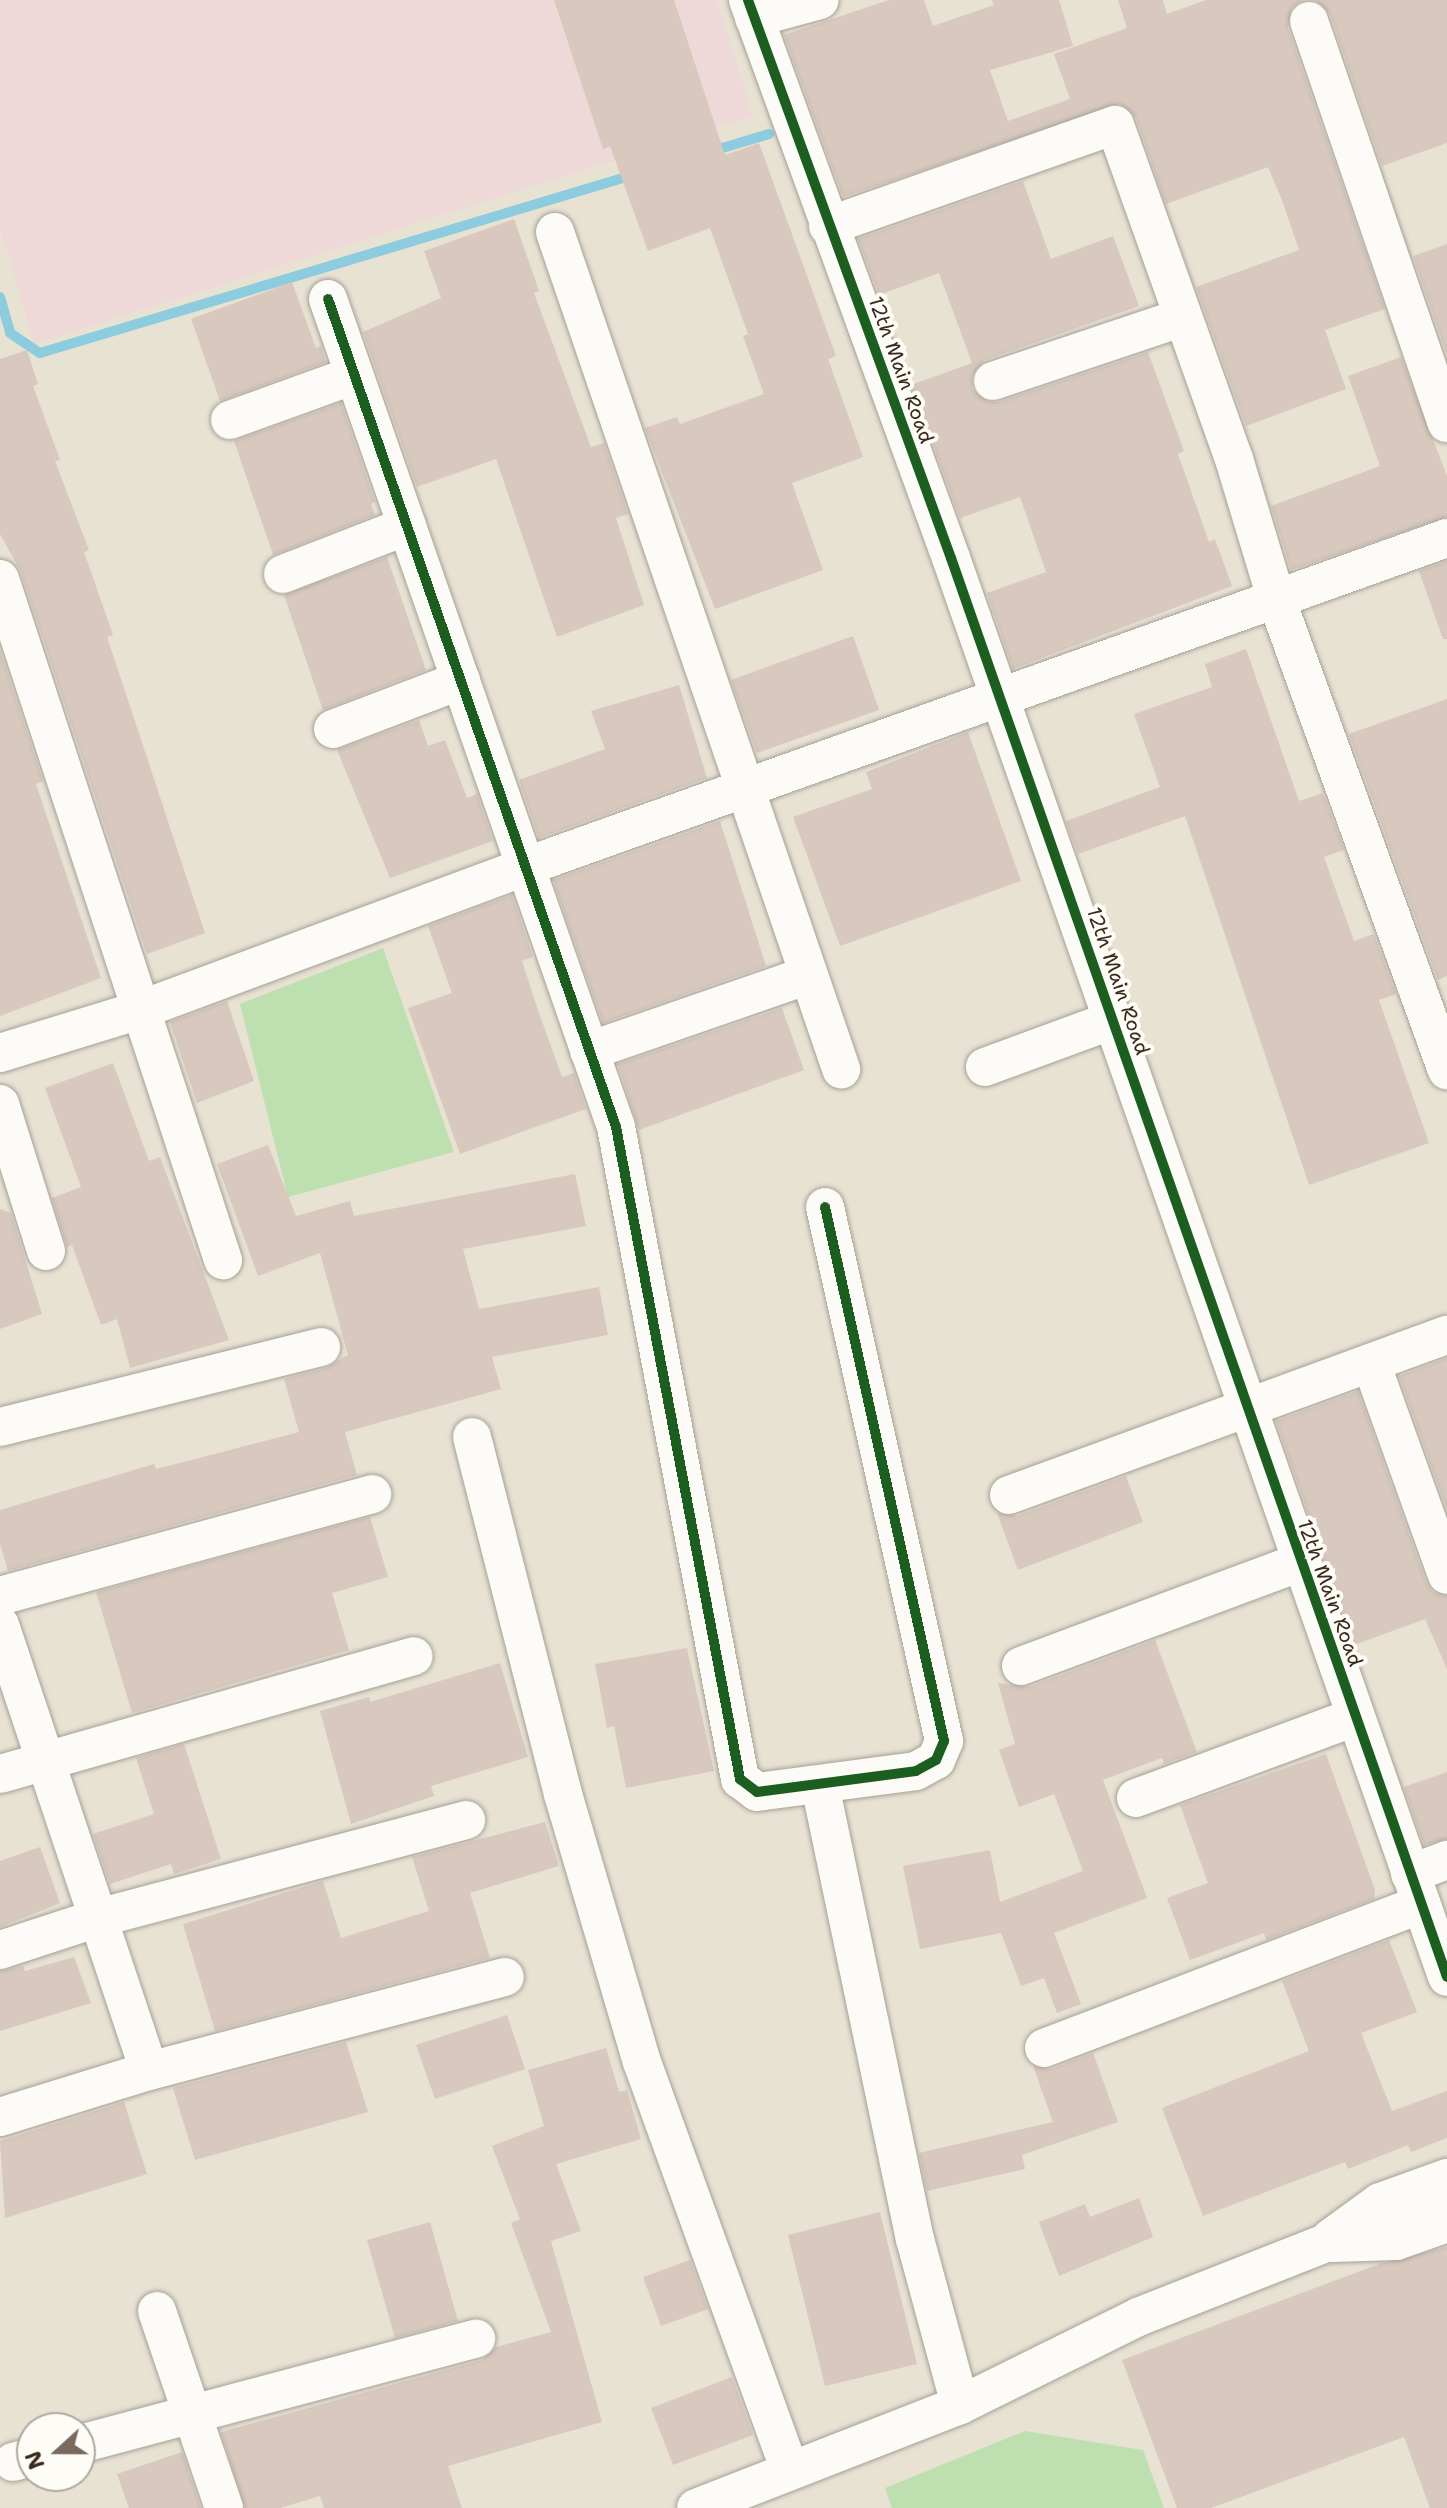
<!DOCTYPE html>
<style>
body{margin:0}
#map{position:relative;width:1447px;height:2508px;overflow:hidden;background:#e8e2d3;font-family:"Shantell Sans",sans-serif}
div>[style]{position:absolute}
[style*='--x']{left:calc(var(--x)*1px);top:calc(var(--y)*1px);width:calc(var(--w)*1px);rotate:calc(var(--a)*1deg)}
.built>*{inset:0;background:#efd8d8}
.green>*{inset:0;background:#bee0b0}
.stream>*{height:10px;margin:-5px;padding:0 5px;transform-origin:5px;border-radius:5px;background:#8cccde}
.building>*{inset:0;background:#d8c8bd}
.roads{filter:drop-shadow(0 0 2px #a6a196) drop-shadow(0 0 2px #a6a196)}
.street>*{height:38px;margin:-19px;padding:0 19px;transform-origin:19px;border-radius:19px;background:#fcfbf8}
.secondary>*{height:44px;margin:-22px;padding:0 22px;transform-origin:22px;border-radius:22px;background:#fcfbf8}
.cycleway>*{height:10px;margin:-5px;padding:0 5px;transform-origin:5px;border-radius:5px;background:#1b5e20}
span{translate:-50% -50%;white-space:nowrap;text-align:center;line-height:1.15;-webkit-text-stroke:8px #fdfcf7;paint-order:stroke}
.street-label{font-size:20px;color:#3b2a1e}
.north{position:absolute;left:16px;top:2412px;width:80px;height:80px;box-sizing:border-box;background:#fdfcf7;border:2px solid #afa8a0;border-radius:50%;rotate:249deg;font-size:22px;font-weight:700;line-height:32px;text-align:center;color:#3b2a1e}
.north::after{content:'';display:block;margin:auto;width:28px;height:36px;background:#786a5d;clip-path:polygon(50% 0,100% 100%,50% 72%,0 100%)}
</style>
<div id="map">
<div class="built">
<i style="clip-path:polygon(0 0,717px 0,753px 117px,34px 344px,0 228px)"></i>
</div>
<div class="green">
<i style="clip-path:polygon(383px 948px,454px 1152px,288px 1197px,240px 1004px)"></i>
<i style="clip-path:polygon(1025px 2431px,1143px 2450px,1164px 2508px,892px 2508px,885px 2488px)"></i>
</div>
<div class="stream">
<i style="--x:709;--y:152;--w:63;--a:-16.7"></i>
<i style="--x:0;--y:297;--w:37;--a:74"></i>
<i style="--x:10;--y:333;--w:36;--a:34"></i>
<i style="--x:40;--y:353;--w:619;--a:-16.71"></i>
</div>
<div class="building">
<i style="clip-path:polygon(554px 0,674px 0,725px 155px,759px 143px,836px 356px,828px 359px,863px 457px,792px 483px,823px 570px,715px 609px,645px 428px,677px 417px,680px 424px,764px 394px,743px 336px,748px 334px,710px 228px,648px 251px,610px 146px,603px 149px)"></i>
<i style="clip-path:polygon(889px 0,924px 0,933px 26px,994px 5px,992px 0,1059px 0,1073px 46px,990px 70px,1008px 121px,1070px 99px,1054px 54px,1127px 28px,1118px 0,1163px 0,1167px 14px,1206px 0,1303px 0,1292px 7px,1288px 28px,1385px 309px,1325px 330px,1346px 389px,1246px 426px,1196px 287px,1299px 250px,1282px 200px,1268px 167px,1166px 204px,1136px 118px,1120px 104px,843px 197px,784px 35px)"></i>
<i style="clip-path:polygon(1315px 0,1447px 0,1447px 143px,1382px 166px,1330px 14px)"></i>
<i style="clip-path:polygon(1023px 181px,1051px 259px,1113px 236px,1139px 306px,985px 360px,972px 376px,972px 389px,988px 402px,999px 402px,1148px 352px,1184px 451px,1178px 454px,1209px 542px,1215px 539px,1232px 586px,1013px 669px,987px 593px,1046px 572px,1020px 497px,960px 518px,911px 385px,972px 363px,939px 273px,879px 295px,858px 239px)"></i>
<i style="clip-path:polygon(514px 219px,539px 291px,534px 293px,591px 447px,604px 443px,628px 514px,616px 518px,644px 605px,557px 637px,496px 459px,417px 487px,363px 332px,441px 298px,424px 251px)"></i>
<i style="clip-path:polygon(1447px 244px,1447px 355px,1413px 256px)"></i>
<i style="clip-path:polygon(292px 282px,316px 348px,321px 346px,326px 362px,220px 401px,191px 319px)"></i>
<i style="clip-path:polygon(27px 350px,38px 384px,33px 386px,60px 460px,55px 461px,89px 550px,84px 552px,113px 635px,107px 637px,205px 933px,147px 954px,21px 572px,0 534px,0 359px)"></i>
<i style="clip-path:polygon(1401px 357px,1447px 476px,1447px 517px,1291px 570px,1271px 506px,1380px 466px,1348px 376px)"></i>
<i style="clip-path:polygon(341px 403px,375px 502px,371px 504px,375px 515px,273px 555px,234px 441px)"></i>
<i style="clip-path:polygon(387px 557px,426px 670px,323px 710px,284px 595px)"></i>
<i style="clip-path:polygon(1447px 561px,1447px 639px,1443px 639px,1419px 571px)"></i>
<i style="clip-path:polygon(853px 636px,879px 710px,757px 753px,731px 680px)"></i>
<i style="clip-path:polygon(1246px 649px,1299px 801px,1323px 793px,1344px 850px,1324px 857px,1354px 941px,1374px 934px,1396px 994px,1379px 1000px,1429px 1143px,1309px 1185px,1185px 816px,1078px 854px,1066px 821px,1160px 787px,1134px 714px,1212px 687px,1205px 664px)"></i>
<i style="clip-path:polygon(0 650px,43px 781px,36px 784px,101px 978px,0 1016px)"></i>
<i style="clip-path:polygon(679px 685px,707px 778px,539px 838px,519px 780px,605px 749px,591px 711px)"></i>
<i style="clip-path:polygon(1447px 699px,1447px 976px,1438px 980px,1349px 734px)"></i>
<i style="clip-path:polygon(419px 720px,428px 746px,445px 740px,467px 798px,477px 794px,493px 841px,390px 878px,337px 750px)"></i>
<i style="clip-path:polygon(968px 732px,1021px 881px,840px 946px,793px 817px,872px 789px,866px 772px)"></i>
<i style="clip-path:polygon(720px 821px,766px 966px,603px 1023px,553px 880px)"></i>
<i style="clip-path:polygon(512px 895px,533px 957px,522px 961px,538px 1010px,562px 1077px,574px 1073px,586px 1109px,460px 1154px,408px 1008px,452px 993px,428px 926px)"></i>
<i style="clip-path:polygon(227px 1001px,254px 1081px,197px 1103px,170px 1022px)"></i>
<i style="clip-path:polygon(782px 1008px,804px 1070px,639px 1130px,618px 1064px)"></i>
<i style="clip-path:polygon(113px 1063px,149px 1161px,160px 1157px,229px 1340px,130px 1368px,117px 1319px,101px 1325px,72px 1245px,67px 1247px,52px 1198px,81px 1187px,45px 1088px)"></i>
<i style="clip-path:polygon(268px 1145px,296px 1216px,350px 1201px,354px 1216px,575px 1174px,586px 1226px,463px 1249px,479px 1309px,599px 1287px,608px 1335px,492px 1357px,501px 1389px,345px 1432px,357px 1475px,8px 1571px,0 1544px,0 1510px,154px 1464px,156px 1469px,299px 1432px,284px 1379px,326px 1368px,348px 1355px,320px 1253px,258px 1276px,217px 1164px)"></i>
<i style="clip-path:polygon(0 1209px,11px 1213px,42px 1314px,0 1329px)"></i>
<i style="clip-path:polygon(1447px 1358px,1447px 1510px,1399px 1376px)"></i>
<i style="clip-path:polygon(1358px 1391px,1426px 1582px,1433px 1592px,1447px 1596px,1447px 1669px,1425px 1619px,1354px 1645px,1276px 1421px)"></i>
<i style="clip-path:polygon(1126px 1476px,1143px 1522px,1018px 1570px,997px 1513px,1017px 1516px)"></i>
<i style="clip-path:polygon(370px 1517px,388px 1577px,332px 1593px,349px 1650px,132px 1713px,96px 1592px)"></i>
<i style="clip-path:polygon(1155px 1640px,1197px 1752px,1164px 1764px,1162px 1758px,1103px 1780px,1147px 1898px,1054px 1933px,1081px 2004px,1057px 2013px,1044px 1978px,1021px 1986px,1001px 1933px,920px 1949px,903px 1866px,990px 1850px,1000px 1902px,1083px 1871px,1054px 1794px,1019px 1807px,999px 1750px,1015px 1744px,998px 1683px,1029px 1687px)"></i>
<i style="clip-path:polygon(687px 1648px,714px 1771px,626px 1788px,614px 1726px,607px 1728px,595px 1664px)"></i>
<i style="clip-path:polygon(500px 1663px,528px 1757px,431px 1786px,434px 1796px,351px 1824px,320px 1711px,369px 1697px,370px 1702px)"></i>
<i style="clip-path:polygon(184px 1744px,221px 1859px,174px 1874px,171px 1864px,110px 1884px,93px 1834px,154px 1814px,136px 1758px)"></i>
<i style="clip-path:polygon(1326px 1754px,1375px 1890px,1374px 1899px,1266px 1940px,1264px 1933px,1190px 1960px,1167px 1898px,1208px 1883px,1180px 1805px)"></i>
<i style="clip-path:polygon(1447px 1772px,1447px 1839px,1424px 1845px,1404px 1787px)"></i>
<i style="clip-path:polygon(545px 1822px,559px 1866px,470px 1893px,490px 1958px,215px 2031px,183px 1924px,323px 1881px,341px 1938px,429px 1911px,412px 1857px)"></i>
<i style="clip-path:polygon(40px 1847px,60px 1903px,0 1927px,0 1861px)"></i>
<i style="clip-path:polygon(1389px 1940px,1417px 2012px,1361px 2033px,1392px 2111px,1447px 2091px,1447px 2138px,1411px 2152px,1408px 2145px,1348px 2169px,1345px 2162px,1203px 2216px,1162px 2108px,1309px 2051px,1282px 1981px)"></i>
<i style="clip-path:polygon(74px 1957px,91px 2003px,0 2031px,0 1971px,23px 1966px,25px 1971px)"></i>
<i style="clip-path:polygon(507px 2015px,525px 2069px,435px 2099px,416px 2045px)"></i>
<i style="clip-path:polygon(346px 2042px,368px 2112px,195px 2160px,173px 2088px)"></i>
<i style="clip-path:polygon(606px 2048px,619px 2092px,627px 2090px,641px 2139px,556px 2164px,581px 2231px,551px 2241px,602px 2422px,448px 2466px,462px 2508px,324px 2508px,320px 2496px,280px 2508px,245px 2508px,221px 2432px,482px 2360px,496px 2347px,551px 2332px,511px 2223px,520px 2219px,492px 2146px,544px 2126px,528px 2070px)"></i>
<i style="clip-path:polygon(1093px 2053px,1118px 2122px,1022px 2155px,1025px 2169px,927px 2191px,919px 2153px,1053px 2122px,1033px 2066px,1051px 2069px)"></i>
<i style="clip-path:polygon(124px 2102px,147px 2174px,5px 2218px,0 2141px)"></i>
<i style="clip-path:polygon(1139px 2198px,1153px 2237px,1059px 2276px,1039px 2222px,1085px 2204px,1090px 2217px)"></i>
<i style="clip-path:polygon(880px 2212px,917px 2364px,825px 2386px,788px 2235px)"></i>
<i style="clip-path:polygon(430px 2222px,458px 2321px,395px 2338px,367px 2240px)"></i>
<i style="clip-path:polygon(1447px 2247px,1447px 2508px,1430px 2508px,1404px 2437px,1211px 2508px,1177px 2508px,1122px 2360px,1382px 2263px)"></i>
<i style="clip-path:polygon(690px 2260px,708px 2309px,661px 2326px,643px 2277px)"></i>
<i style="clip-path:polygon(732px 2377px,753px 2435px,673px 2465px,651px 2408px)"></i>
<i style="clip-path:polygon(182px 2452px,201px 2508px,129px 2508px,117px 2474px)"></i>
</div>
<div class="roads">
<div class="street">
<i style="--x:748;--y:0;--w:594;--a:70.01"></i>
<i style="--x:951;--y:558;--w:1503;--a:70.73"></i>
<i style="--x:754;--y:18;--w:68;--a:-15.3"></i>
<i style="--x:1309;--y:21;--w:425;--a:71.1"></i>
<i style="--x:828;--y:226;--w:304;--a:-19.4"></i>
<i style="--x:1115;--y:125;--w:355;--a:70.4"></i>
<i style="--x:1234;--y:459;--w:148;--a:73.2"></i>
<i style="--x:1277;--y:601;--w:499;--a:70.1"></i>
<i style="--x:555;--y:232;--w:885;--a:71.13"></i>
<i style="--x:328;--y:299;--w:877;--a:70.82"></i>
<i style="--x:616;--y:1127;--w:664;--a:79.23"></i>
<i style="--x:740;--y:1779;--w:21;--a:37"></i>
<i style="--x:757;--y:1792;--w:160;--a:-7.5"></i>
<i style="--x:916;--y:1771;--w:23;--a:-29"></i>
<i style="--x:936;--y:1760;--w:21;--a:-67"></i>
<i style="--x:944;--y:1741;--w:547;--a:-102.56"></i>
<i style="--x:993;--y:381;--w:200;--a:-18.6"></i>
<i style="--x:230;--y:420;--w:132;--a:-19.9"></i>
<i style="--x:283;--y:574;--w:133;--a:-21.2"></i>
<i style="--x:0;--y:579;--w:717;--a:71.87"></i>
<i style="--x:333;--y:729;--w:137;--a:-20.9"></i>
<i style="--x:589;--y:1051;--w:230;--a:-19.1"></i>
<i style="--x:0;--y:1053;--w:146;--a:-17.1"></i>
<i style="--x:140;--y:1010;--w:410;--a:-20.4"></i>
<i style="--x:524;--y:867;--w:980;--a:-19.62"></i>
<i style="--x:985;--y:1067;--w:136;--a:-20.2"></i>
<i style="--x:0;--y:1104;--w:154;--a:72.6"></i>
<i style="--x:1371;--y:1363;--w:225;--a:70.3"></i>
<i style="--x:0;--y:1427;--w:331;--a:-14"></i>
<i style="--x:472;--y:1437;--w:368;--a:75.7"></i>
<i style="--x:563;--y:1794;--w:279;--a:73.6"></i>
<i style="--x:642;--y:2062;--w:433;--a:70.1"></i>
<i style="--x:1009;--y:1495;--w:466;--a:-20.1"></i>
<i style="--x:0;--y:1596;--w:386;--a:-15.3"></i>
<i style="--x:0;--y:1625;--w:470;--a:71.5"></i>
<i style="--x:1021;--y:1666;--w:298;--a:-20.4"></i>
<i style="--x:0;--y:1774;--w:430;--a:-15.9"></i>
<i style="--x:820;--y:1785;--w:464;--a:78.2"></i>
<i style="--x:915;--y:2239;--w:172;--a:74.8"></i>
<i style="--x:1136;--y:1798;--w:233;--a:-20.3"></i>
<i style="--x:1410;--y:1874;--w:40;--a:-21"></i>
<i style="--x:0;--y:1950;--w:103;--a:-18.1"></i>
<i style="--x:98;--y:1918;--w:381;--a:-14.9"></i>
<i style="--x:1044;--y:2048;--w:404;--a:-20.9"></i>
<i style="--x:0;--y:2117;--w:156;--a:-17.2"></i>
<i style="--x:149;--y:2071;--w:368;--a:-14.8"></i>
<i style="--x:157;--y:2311;--w:208;--a:71.2"></i>
<i style="--x:80;--y:2444;--w:410;--a:-14.9"></i>
<i style="--x:13;--y:2462;--w:20;--a:-15"></i>
<i style="--x:696;--y:2508;--w:283;--a:-21.3"></i>
<i style="--x:960;--y:2405;--w:199;--a:-26.3"></i>
<i style="--x:1138;--y:2317;--w:210;--a:-21.5"></i>
</div>
<div class="secondary">
<i style="--x:1333;--y:2240;--w:59;--a:-36.1"></i>
<i style="--x:1381;--y:2205;--w:70;--a:-20"></i>
<i style="--x:1333;--y:2240;--w:63;--a:-1.8"></i>
<i style="--x:1396;--y:2238;--w:54;--a:-19.4"></i>
</div>
</div>
<div class="cycleway">
<i style="--x:748;--y:0;--w:594;--a:70.01"></i>
<i style="--x:951;--y:558;--w:1503;--a:70.73"></i>
<i style="--x:328;--y:299;--w:877;--a:70.82"></i>
<i style="--x:616;--y:1127;--w:664;--a:79.23"></i>
<i style="--x:740;--y:1779;--w:21;--a:37"></i>
<i style="--x:757;--y:1792;--w:160;--a:-7.5"></i>
<i style="--x:916;--y:1771;--w:23;--a:-29"></i>
<i style="--x:936;--y:1760;--w:21;--a:-67"></i>
<i style="--x:944;--y:1741;--w:547;--a:-102.56"></i>
</div>
<div class="street-label">
<span style="left:901px;top:370px;rotate:70deg">12th Main Road</span>
<span style="left:1118px;top:981px;rotate:71deg">12th Main Road</span>
<span style="left:1330px;top:1593px;rotate:70deg">12th Main Road</span>
</div>
<div class="north">N</div>
</div>
